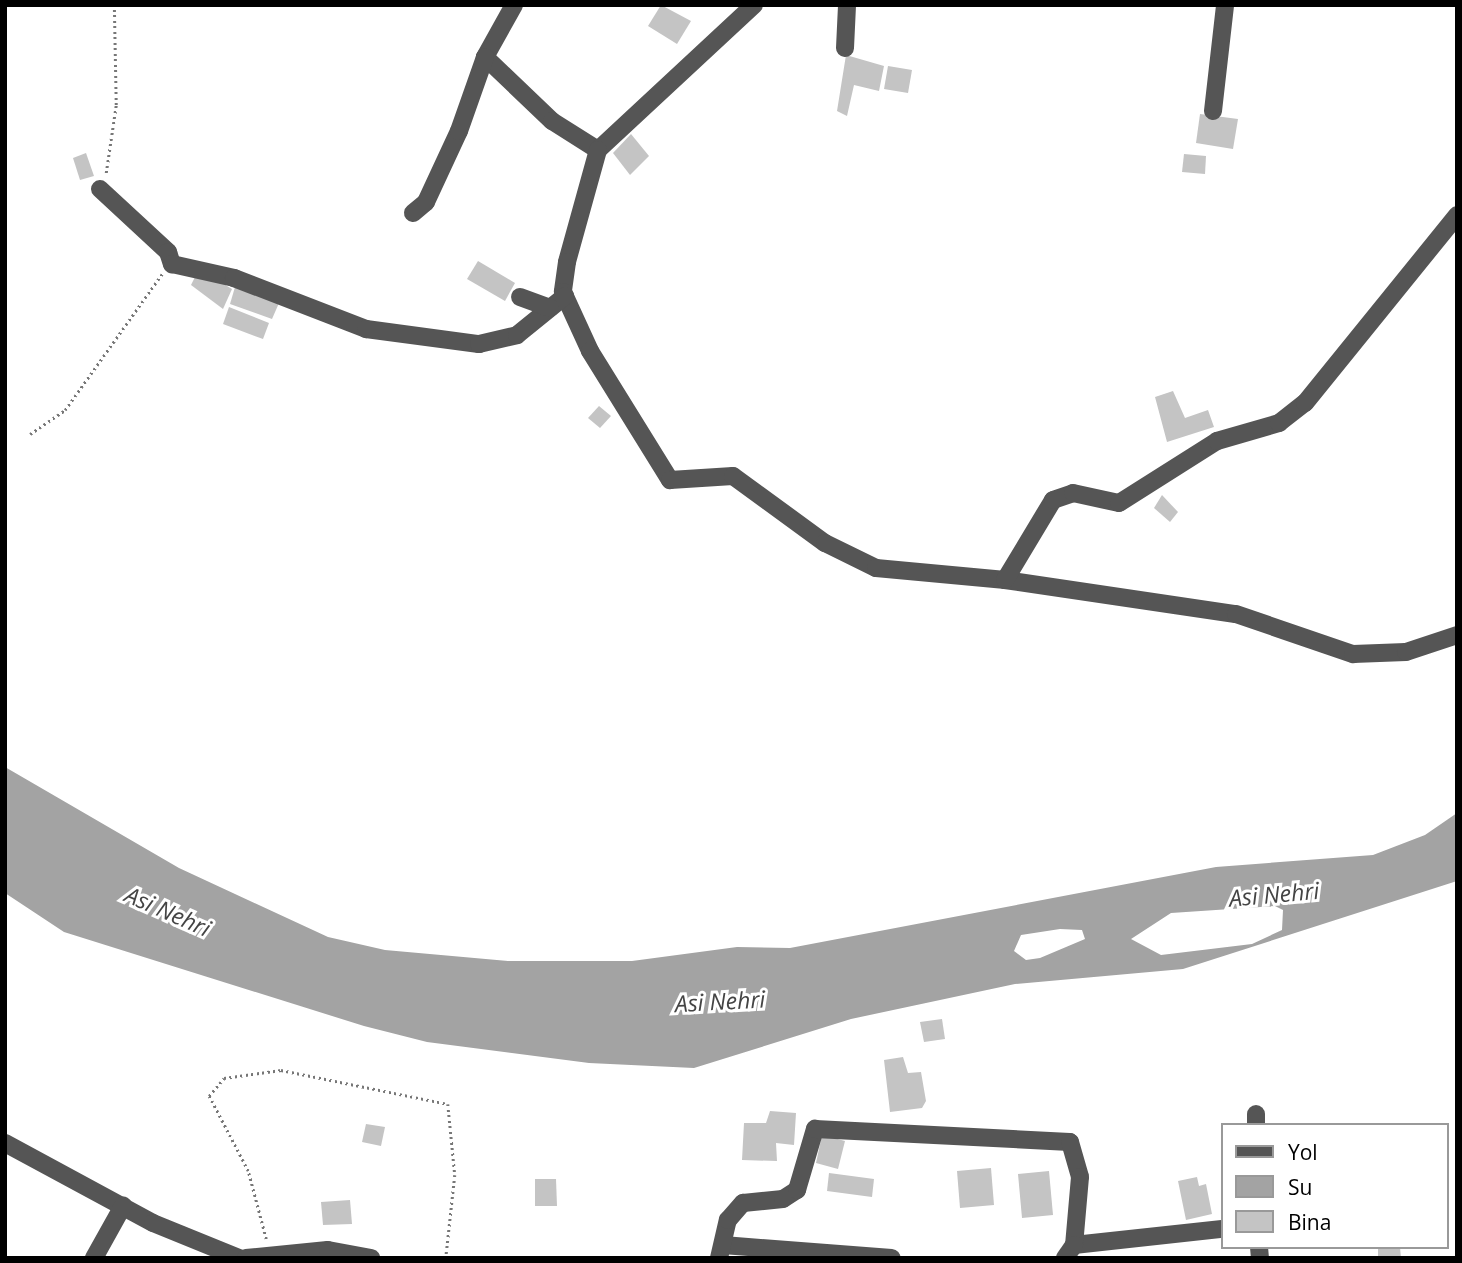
<!DOCTYPE html>
<style>
body{margin:0}
#map{position:relative;width:1462px;height:1263px;overflow:hidden;background:#fff;font-family:"Open Sans",sans-serif}
div>[style]{position:absolute}
[style*='--x']{left:calc(var(--x)*1px);top:calc(var(--y)*1px);width:calc(var(--w)*1px);rotate:calc(var(--a)*1deg)}
.water>*{inset:0;background:#a3a3a3}
.building>*{inset:0;background:#c4c4c4}
.path>*{height:2.5px;margin-top:-1.25px;transform-origin:0;background:repeating-linear-gradient(90deg,#777 0 2px,transparent 0 5.5px)}
.minor>*{height:18px;margin:-9px;padding:0 9px;transform-origin:9px;border-radius:9px;background:#555}
span{translate:-50% -50%;white-space:nowrap;text-align:center;line-height:1.15;-webkit-text-stroke:6px #fff;paint-order:stroke}
.water-label{font-size:23px;color:#444;font-style:italic}
.frame{position:absolute;inset:0;border:7px solid #000;pointer-events:none}
.legend{position:absolute;left:1221px;top:1123px;width:228px;height:126px;box-sizing:border-box;background:#fff;border:2px solid #999;margin:0;padding:9px 12px;list-style:none;font-size:21px;color:#000}
.legend li{display:flex;align-items:center;gap:14px;height:35px}
.legend b{width:35px;border:2px solid #999}
</style>
<div id="map">
<div class="water">
<i style="clip-path:polygon(evenodd,5px 767px,179px 868px,328px 937px,385px 950px,508px 961px,632px 961px,737px 947px,790px 948px,1216px 867px,1373px 855px,1425px 835px,1457px 813px,1457px 881px,1183px 969px,1015px 984px,851px 1019px,694px 1068px,589px 1063px,427px 1042px,364px 1026px,64px 932px,5px 893px,5px 767px,1275px 906px,1283px 910px,1282px 930px,1252px 944px,1161px 955px,1131px 939px,1171px 913px,1275px 906px,5px 767px,1060px 929px,1082px 930px,1085px 939px,1040px 958px,1026px 960px,1014px 951px,1021px 935px,1060px 929px)"></i>
</div>
<div class="building">
<i style="clip-path:polygon(661px 5px,691px 21px,677px 44px,648px 26px)"></i>
<i style="clip-path:polygon(846px 55px,884px 66px,879px 91px,854px 85px,847px 116px,837px 111px)"></i>
<i style="clip-path:polygon(888px 66px,912px 70px,908px 93px,884px 89px)"></i>
<i style="clip-path:polygon(1200px 114px,1238px 119px,1233px 149px,1196px 143px)"></i>
<i style="clip-path:polygon(631px 134px,649px 156px,630px 175px,613px 153px)"></i>
<i style="clip-path:polygon(86px 153px,94px 176px,80px 180px,73px 158px)"></i>
<i style="clip-path:polygon(1184px 154px,1206px 156px,1205px 174px,1182px 172px)"></i>
<i style="clip-path:polygon(478px 261px,515px 283px,505px 301px,467px 279px)"></i>
<i style="clip-path:polygon(199px 269px,232px 289px,223px 309px,191px 285px)"></i>
<i style="clip-path:polygon(235px 287px,279px 303px,272px 319px,230px 304px)"></i>
<i style="clip-path:polygon(229px 307px,269px 323px,263px 339px,223px 324px)"></i>
<i style="clip-path:polygon(1173px 391px,1185px 418px,1208px 410px,1214px 427px,1167px 442px,1155px 397px)"></i>
<i style="clip-path:polygon(599px 406px,611px 416px,600px 428px,588px 418px)"></i>
<i style="clip-path:polygon(1162px 495px,1178px 512px,1170px 522px,1154px 508px)"></i>
<i style="clip-path:polygon(942px 1019px,945px 1039px,924px 1042px,920px 1022px)"></i>
<i style="clip-path:polygon(903px 1057px,908px 1073px,921px 1072px,926px 1101px,922px 1108px,890px 1112px,884px 1060px)"></i>
<i style="clip-path:polygon(770px 1111px,796px 1113px,794px 1145px,776px 1143px,777px 1161px,742px 1160px,744px 1123px,766px 1123px)"></i>
<i style="clip-path:polygon(366px 1124px,385px 1127px,381px 1146px,362px 1142px)"></i>
<i style="clip-path:polygon(822px 1135px,845px 1141px,838px 1169px,816px 1163px)"></i>
<i style="clip-path:polygon(991px 1168px,994px 1205px,960px 1208px,957px 1171px)"></i>
<i style="clip-path:polygon(1049px 1171px,1053px 1215px,1022px 1218px,1018px 1174px)"></i>
<i style="clip-path:polygon(829px 1173px,874px 1179px,872px 1197px,827px 1191px)"></i>
<i style="clip-path:polygon(1197px 1177px,1199px 1186px,1206px 1184px,1212px 1214px,1186px 1220px,1178px 1181px)"></i>
<i style="clip-path:polygon(535px 1179px,556px 1179px,557px 1206px,535px 1206px)"></i>
<i style="clip-path:polygon(350px 1200px,352px 1224px,323px 1225px,321px 1202px)"></i>
<i style="clip-path:polygon(1378px 1247px,1400px 1247px,1401px 1258px,1378px 1258px)"></i>
</div>
<div class="path">
<i style="--x:106;--y:173;--w:69;--a:-81.6"></i>
<i style="--x:116;--y:105;--w:100;--a:-91.1"></i>
<i style="--x:30;--y:434;--w:42;--a:-34.4"></i>
<i style="--x:65;--y:410;--w:167;--a:-54.5"></i>
<i style="--x:266;--y:1239;--w:70;--a:-104.8"></i>
<i style="--x:248;--y:1171;--w:85;--a:-117.5"></i>
<i style="--x:209;--y:1096;--w:23;--a:-50"></i>
<i style="--x:224;--y:1078;--w:58;--a:-8"></i>
<i style="--x:281;--y:1070;--w:170;--a:11.5"></i>
<i style="--x:448;--y:1104;--w:71;--a:84.4"></i>
<i style="--x:455;--y:1175;--w:83;--a:96.2"></i>
</div>
<div class="minor">
<i style="--x:514;--y:5;--w:60;--a:119.1"></i>
<i style="--x:485;--y:57;--w:93;--a:43.7"></i>
<i style="--x:552;--y:121;--w:54;--a:32.2"></i>
<i style="--x:754;--y:5;--w:213;--a:137.1"></i>
<i style="--x:598;--y:150;--w:116;--a:105.5"></i>
<i style="--x:567;--y:262;--w:30;--a:98"></i>
<i style="--x:563;--y:292;--w:65;--a:65.4"></i>
<i style="--x:590;--y:351;--w:152;--a:58.2"></i>
<i style="--x:670;--y:480;--w:63;--a:-3.6"></i>
<i style="--x:733;--y:476;--w:114;--a:36.1"></i>
<i style="--x:825;--y:543;--w:57;--a:26.1"></i>
<i style="--x:876;--y:568;--w:130;--a:5.3"></i>
<i style="--x:1005;--y:580;--w:233;--a:8.4"></i>
<i style="--x:1236;--y:614;--w:124;--a:18.9"></i>
<i style="--x:1353;--y:654;--w:53;--a:-2.2"></i>
<i style="--x:1406;--y:652;--w:54;--a:-18.4"></i>
<i style="--x:845;--y:48;--w:43;--a:-87.3"></i>
<i style="--x:1213;--y:111;--w:107;--a:-83.5"></i>
<i style="--x:100;--y:189;--w:93;--a:42.8"></i>
<i style="--x:168;--y:252;--w:13;--a:72"></i>
<i style="--x:172;--y:264;--w:64;--a:12.7"></i>
<i style="--x:234;--y:278;--w:142;--a:21.1"></i>
<i style="--x:366;--y:329;--w:114;--a:7.6"></i>
<i style="--x:479;--y:344;--w:39;--a:-13"></i>
<i style="--x:517;--y:335;--w:62;--a:-39.1"></i>
<i style="--x:413;--y:213;--w:17;--a:-40"></i>
<i style="--x:426;--y:202;--w:78;--a:-65.1"></i>
<i style="--x:459;--y:131;--w:78;--a:-70.6"></i>
<i style="--x:520;--y:297;--w:32;--a:20"></i>
<i style="--x:1005;--y:580;--w:93;--a:-59"></i>
<i style="--x:1053;--y:500;--w:21;--a:-19"></i>
<i style="--x:1073;--y:493;--w:47;--a:12.3"></i>
<i style="--x:1119;--y:503;--w:116;--a:-32.3"></i>
<i style="--x:1217;--y:441;--w:65;--a:-16.2"></i>
<i style="--x:1279;--y:423;--w:33;--a:-38"></i>
<i style="--x:1305;--y:403;--w:242;--a:-51"></i>
<i style="--x:1256;--y:1125;--w:11;--a:-90"></i>
<i style="--x:5;--y:1143;--w:168;--a:28.4"></i>
<i style="--x:153;--y:1223;--w:93;--a:22.1"></i>
<i style="--x:723;--y:1245;--w:169;--a:4.4"></i>
<i style="--x:1074;--y:1245;--w:149;--a:-6.2"></i>
<i style="--x:1259;--y:1247;--w:11;--a:85"></i>
<i style="--x:94;--y:1258;--w:60;--a:-60.9"></i>
<i style="--x:246;--y:1258;--w:82;--a:-5.6"></i>
<i style="--x:328;--y:1250;--w:44;--a:10.5"></i>
<i style="--x:719;--y:1258;--w:39;--a:-77"></i>
<i style="--x:728;--y:1220;--w:23;--a:-49"></i>
<i style="--x:743;--y:1203;--w:40;--a:-5.7"></i>
<i style="--x:783;--y:1199;--w:17;--a:-33"></i>
<i style="--x:797;--y:1190;--w:64;--a:-73.6"></i>
<i style="--x:815;--y:1129;--w:255;--a:2.9"></i>
<i style="--x:1070;--y:1142;--w:36;--a:74"></i>
<i style="--x:1080;--y:1177;--w:68;--a:95"></i>
<i style="--x:1074;--y:1245;--w:16;--a:125"></i>
</div>
<div class="water-label">
<span style="left:1274px;top:894px;rotate:-5deg">Asi Nehri</span>
<span style="left:168px;top:911px;rotate:24deg">Asi Nehri</span>
<span style="left:720px;top:1001px;rotate:-3deg">Asi Nehri</span>
</div>
<div class="frame"></div>
<ul class="legend">
<li><b style="height:9px;background:#555"></b>Yol</li>
<li><b style="height:19px;background:#a3a3a3"></b>Su</li>
<li><b style="height:19px;background:#c4c4c4"></b>Bina</li>
</ul>
</div>
